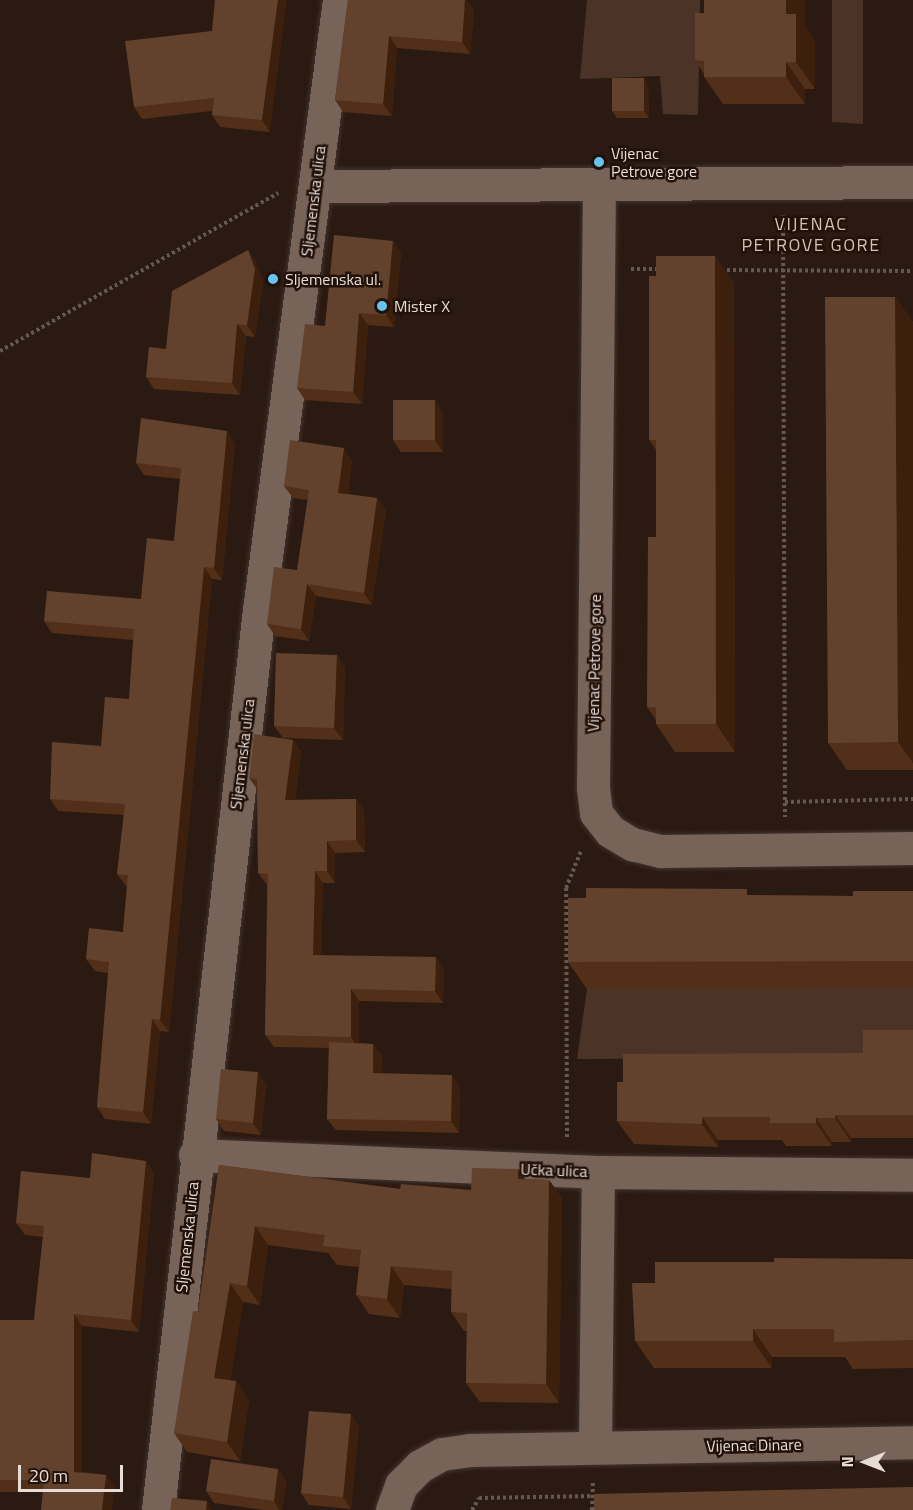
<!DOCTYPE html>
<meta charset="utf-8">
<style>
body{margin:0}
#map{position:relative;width:913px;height:1510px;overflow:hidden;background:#2b1a11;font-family:"Titillium Web",sans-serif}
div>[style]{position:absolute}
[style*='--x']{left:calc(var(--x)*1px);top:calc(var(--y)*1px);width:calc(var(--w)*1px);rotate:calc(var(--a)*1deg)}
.green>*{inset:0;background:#4b3327}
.path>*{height:4px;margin-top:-2px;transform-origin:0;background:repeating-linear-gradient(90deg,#66574f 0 3px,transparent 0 6px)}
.roads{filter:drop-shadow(0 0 2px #423430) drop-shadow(0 0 2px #423430)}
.minor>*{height:33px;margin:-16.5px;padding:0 16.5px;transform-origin:16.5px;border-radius:16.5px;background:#776358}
.tertiary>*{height:33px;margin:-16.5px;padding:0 16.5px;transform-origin:16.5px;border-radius:16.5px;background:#776358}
.wall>*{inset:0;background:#522f18}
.shaded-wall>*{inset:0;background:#3c1f0d}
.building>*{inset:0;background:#62422d}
.dots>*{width:16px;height:16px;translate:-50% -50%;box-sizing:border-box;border:3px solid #211109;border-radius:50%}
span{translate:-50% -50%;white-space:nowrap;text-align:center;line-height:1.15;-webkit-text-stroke:5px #211109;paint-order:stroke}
.poi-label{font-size:16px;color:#e8dcd6}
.left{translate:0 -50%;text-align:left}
.street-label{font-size:16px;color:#e8dcd6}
.neighbourhood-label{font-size:18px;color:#d6bfb3;letter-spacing:1.5px}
.north{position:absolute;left:835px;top:1432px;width:60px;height:60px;-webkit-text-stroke:4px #211109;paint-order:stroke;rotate:270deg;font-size:16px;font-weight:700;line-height:24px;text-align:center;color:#e8dcd6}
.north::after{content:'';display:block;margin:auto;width:21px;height:27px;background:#e8dcd6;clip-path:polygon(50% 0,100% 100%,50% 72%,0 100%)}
.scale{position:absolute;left:18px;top:1465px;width:105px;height:27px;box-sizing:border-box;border:3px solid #e8dcd6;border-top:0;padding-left:8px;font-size:18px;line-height:21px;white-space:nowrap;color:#e8dcd6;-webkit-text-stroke:4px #211109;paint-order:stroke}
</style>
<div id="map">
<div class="green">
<i style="clip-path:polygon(587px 0,700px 0,698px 115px,663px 114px,660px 76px,580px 79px)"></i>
<i style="clip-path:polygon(832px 0,863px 0,863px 124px,832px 122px)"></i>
<i style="clip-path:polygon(766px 986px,913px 988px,913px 1057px,577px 1059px,587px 989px)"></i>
</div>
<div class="path">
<i style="--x:783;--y:215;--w:602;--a:89.81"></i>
<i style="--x:631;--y:269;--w:29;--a:0"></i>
<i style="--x:721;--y:270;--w:192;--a:0.3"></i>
<i style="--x:0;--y:351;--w:320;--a:-29.6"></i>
<i style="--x:785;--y:802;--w:128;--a:-1.3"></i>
<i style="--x:567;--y:1137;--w:249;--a:-90.2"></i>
<i style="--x:566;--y:888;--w:40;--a:-68"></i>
<i style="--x:472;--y:1510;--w:14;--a:-60"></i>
<i style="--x:479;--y:1498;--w:114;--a:-1"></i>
<i style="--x:592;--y:1510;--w:29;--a:-88"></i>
</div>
<div class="roads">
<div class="minor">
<i style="--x:599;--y:184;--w:604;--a:90.57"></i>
<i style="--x:593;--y:788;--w:25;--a:83"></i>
<i style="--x:596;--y:813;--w:23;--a:52"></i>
<i style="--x:610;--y:831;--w:26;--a:31"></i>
<i style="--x:632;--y:844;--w:30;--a:14"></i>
<i style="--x:661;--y:851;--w:252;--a:-0.7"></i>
<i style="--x:315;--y:186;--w:598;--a:-0.38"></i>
<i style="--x:195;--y:1155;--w:403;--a:2.4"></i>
<i style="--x:598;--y:1172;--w:315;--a:0.5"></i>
<i style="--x:595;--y:1447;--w:275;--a:-89.4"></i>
<i style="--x:392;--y:1510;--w:27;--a:-70"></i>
<i style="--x:401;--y:1485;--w:27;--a:-45"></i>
<i style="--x:420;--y:1466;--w:25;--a:-29"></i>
<i style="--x:442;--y:1454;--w:28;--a:-8"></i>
<i style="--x:470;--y:1450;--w:443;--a:-1"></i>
</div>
<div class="tertiary">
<i style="--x:158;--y:1510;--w:906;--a:-83.6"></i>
<i style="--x:259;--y:610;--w:615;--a:-82.53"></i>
</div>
</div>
<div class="wall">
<i style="clip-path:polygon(348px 0,474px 9px,470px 54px,397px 48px,392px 116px,343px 112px,335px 100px)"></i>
<i style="clip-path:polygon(805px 0,805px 26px,815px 41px,815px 89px,805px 89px,805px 104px,723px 104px,704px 77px,704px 74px,695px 60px,704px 13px)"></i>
<i style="clip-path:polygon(212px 31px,270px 132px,220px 127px,212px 115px,212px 111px,142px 119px,134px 107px)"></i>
<i style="clip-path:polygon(644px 78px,648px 84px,649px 118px,617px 118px,612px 111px)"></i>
<i style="clip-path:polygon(248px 250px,256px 262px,263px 281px,255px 337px,246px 336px,240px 395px,154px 389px,146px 377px,166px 349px)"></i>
<i style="clip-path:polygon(401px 253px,394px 327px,368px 325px,362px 404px,305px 400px,297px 388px,325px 326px)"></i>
<i style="clip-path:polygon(715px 256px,734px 283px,735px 752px,675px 752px,656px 724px,656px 720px,647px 707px,656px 537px,656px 450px,649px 440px,656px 276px)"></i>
<i style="clip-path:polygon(895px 297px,913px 322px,913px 770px,847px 770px,828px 743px)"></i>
<i style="clip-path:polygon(443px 412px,443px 452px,401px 452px,393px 440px)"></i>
<i style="clip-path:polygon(235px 443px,222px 580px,212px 579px,169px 1032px,160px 1031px,151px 1124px,105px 1119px,97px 1107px,108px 973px,95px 971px,86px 959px,123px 932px,127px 886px,126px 886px,117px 874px,124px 815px,58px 811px,50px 799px,101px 746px,129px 699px,133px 640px,52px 633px,44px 621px,141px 599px,174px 541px,180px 479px,144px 475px,136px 463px)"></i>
<i style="clip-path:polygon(352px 460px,348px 494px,377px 498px,386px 510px,372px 605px,316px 596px,309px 641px,275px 636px,267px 624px,297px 570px,308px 500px,293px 498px,284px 486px)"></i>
<i style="clip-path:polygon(345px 667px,343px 740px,283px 738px,274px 726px)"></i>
<i style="clip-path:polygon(293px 740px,301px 752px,295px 800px,356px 799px,364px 811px,365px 852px,335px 853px,335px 883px,323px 883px,321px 955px,444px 969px,443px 1003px,359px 1001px,359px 1043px,373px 1044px,382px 1056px,381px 1073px,460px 1087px,459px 1133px,336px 1130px,327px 1119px,329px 1048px,274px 1047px,265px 1035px,267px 885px,258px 873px,257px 789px,249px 778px)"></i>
<i style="clip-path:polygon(913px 891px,913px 988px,587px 989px,568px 962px,586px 898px,751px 895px,853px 896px)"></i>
<i style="clip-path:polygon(913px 1030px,913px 1138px,851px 1138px,851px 1142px,832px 1142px,832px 1146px,786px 1146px,782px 1140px,718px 1140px,718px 1147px,634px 1144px,617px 1121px,623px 1082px,863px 1053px)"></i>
<i style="clip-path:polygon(266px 1084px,261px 1135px,224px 1131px,216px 1119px)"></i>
<i style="clip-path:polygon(146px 1161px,154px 1173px,139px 1332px,82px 1326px,82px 1472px,106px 1475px,115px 1487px,43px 1492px,0 1492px,0 1320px,34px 1320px,43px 1237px,25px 1235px,16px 1223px,90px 1178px)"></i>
<i style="clip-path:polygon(219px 1165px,400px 1189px,471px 1190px,518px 1169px,525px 1179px,549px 1180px,562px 1198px,559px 1403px,480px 1402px,466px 1383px,467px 1331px,464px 1331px,451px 1312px,452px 1289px,404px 1285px,400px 1318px,369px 1314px,356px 1295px,359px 1267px,337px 1265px,328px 1253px,268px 1245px,260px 1305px,243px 1302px,230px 1381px,236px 1381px,249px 1400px,240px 1461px,187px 1452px,174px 1433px,198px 1312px)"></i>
<i style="clip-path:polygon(913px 1259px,913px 1368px,853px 1369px,845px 1357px,772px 1357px,772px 1368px,654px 1368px,635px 1341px,655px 1283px,774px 1262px)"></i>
<i style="clip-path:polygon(359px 1426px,351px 1509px,309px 1505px,301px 1493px)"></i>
<i style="clip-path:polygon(278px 1469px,286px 1481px,282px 1510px,264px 1510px,214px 1503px,206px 1491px)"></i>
</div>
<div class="shaded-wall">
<i style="clip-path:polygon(278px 0,287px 0,270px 132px,262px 120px)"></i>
<i style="clip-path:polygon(465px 0,467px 0,474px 9px,470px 54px,462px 42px)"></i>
<i style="clip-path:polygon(786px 0,805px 0,805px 26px,815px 41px,815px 89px,796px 62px,786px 14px)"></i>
<i style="clip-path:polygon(389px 36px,397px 48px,392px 116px,383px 104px)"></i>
<i style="clip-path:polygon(786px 62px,805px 89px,805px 104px,786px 77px)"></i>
<i style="clip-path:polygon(644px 78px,648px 84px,649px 118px,644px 111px)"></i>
<i style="clip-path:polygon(393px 241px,401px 253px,394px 327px,386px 315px)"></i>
<i style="clip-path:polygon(248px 250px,256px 262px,263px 281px,255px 337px,247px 325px)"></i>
<i style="clip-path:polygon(715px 256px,734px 283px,735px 752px,716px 724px)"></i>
<i style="clip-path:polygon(895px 297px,913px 322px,913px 763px,898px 742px)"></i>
<i style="clip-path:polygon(359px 313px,368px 325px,362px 404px,353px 392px)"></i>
<i style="clip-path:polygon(237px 324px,246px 336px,240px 395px,232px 383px)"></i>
<i style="clip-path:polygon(435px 400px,443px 412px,443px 452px,435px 440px)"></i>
<i style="clip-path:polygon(227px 431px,235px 443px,222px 580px,214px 568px)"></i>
<i style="clip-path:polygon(344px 448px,352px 460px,346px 505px,338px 493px)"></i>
<i style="clip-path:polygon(377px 498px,386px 510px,372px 605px,364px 593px)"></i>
<i style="clip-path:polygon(204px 567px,212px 579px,169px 1032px,160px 1020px)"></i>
<i style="clip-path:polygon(307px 584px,316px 596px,309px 641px,301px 629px)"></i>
<i style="clip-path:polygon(337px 655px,345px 667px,343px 740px,334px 728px)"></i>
<i style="clip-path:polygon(293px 740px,301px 752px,293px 812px,285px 800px)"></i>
<i style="clip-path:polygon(356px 799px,364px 811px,365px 852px,356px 840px)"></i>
<i style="clip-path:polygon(327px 841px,335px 853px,335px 883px,327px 871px)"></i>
<i style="clip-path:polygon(315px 871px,323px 883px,321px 967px,313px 955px)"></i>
<i style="clip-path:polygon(436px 957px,444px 969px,443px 1003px,435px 991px)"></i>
<i style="clip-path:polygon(351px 989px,359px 1001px,359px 1049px,351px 1037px)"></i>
<i style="clip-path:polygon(152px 1019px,160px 1031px,151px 1124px,143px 1112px)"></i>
<i style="clip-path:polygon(373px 1044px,382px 1056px,381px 1085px,373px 1073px)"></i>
<i style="clip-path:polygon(258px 1072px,266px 1084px,261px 1135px,253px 1123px)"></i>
<i style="clip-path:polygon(452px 1075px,460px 1087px,459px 1133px,451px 1121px)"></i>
<i style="clip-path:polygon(835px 1115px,851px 1138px,851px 1142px,835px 1118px)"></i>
<i style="clip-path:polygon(702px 1117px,718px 1140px,718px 1147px,702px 1124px)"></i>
<i style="clip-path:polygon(816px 1118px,832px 1142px,832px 1146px,816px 1123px)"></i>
<i style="clip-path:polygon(146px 1161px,154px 1173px,139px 1332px,131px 1320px)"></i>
<i style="clip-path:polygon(518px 1169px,531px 1188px,518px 1179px)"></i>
<i style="clip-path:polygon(549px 1180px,562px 1198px,559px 1403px,546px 1384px)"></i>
<i style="clip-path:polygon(255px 1226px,268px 1245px,260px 1305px,247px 1286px)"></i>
<i style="clip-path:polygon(391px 1266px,404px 1285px,400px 1318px,387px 1299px)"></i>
<i style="clip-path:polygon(230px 1283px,243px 1302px,228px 1397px,214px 1378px)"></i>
<i style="clip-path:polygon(74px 1314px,82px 1326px,82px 1483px,74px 1472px)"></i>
<i style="clip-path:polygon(753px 1329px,772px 1357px,772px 1368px,753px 1341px)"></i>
<i style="clip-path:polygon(236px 1381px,249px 1400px,240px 1461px,227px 1442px)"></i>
<i style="clip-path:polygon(351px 1414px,359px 1426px,351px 1509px,343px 1497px)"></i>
<i style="clip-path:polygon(278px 1469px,286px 1481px,282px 1510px,280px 1510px,274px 1501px)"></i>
<i style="clip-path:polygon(106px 1475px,115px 1487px,112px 1510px,102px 1510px)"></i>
<i style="clip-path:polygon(207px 1501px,212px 1510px,206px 1510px)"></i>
</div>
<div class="building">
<i style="clip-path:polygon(215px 0,278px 0,262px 120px,212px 115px,214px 98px,134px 107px,125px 41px,212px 31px)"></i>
<i style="clip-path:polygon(348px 0,465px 0,462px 42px,389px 36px,383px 104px,335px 100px)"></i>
<i style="clip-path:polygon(704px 0,786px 0,786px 14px,796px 14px,796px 62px,786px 62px,786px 77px,704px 77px,704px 61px,695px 60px,695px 13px,704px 13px)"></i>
<i style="clip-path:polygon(612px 78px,644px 78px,644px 111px,612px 111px)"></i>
<i style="clip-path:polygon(334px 235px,393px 241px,386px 315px,359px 313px,353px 392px,297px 388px,305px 324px,325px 326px)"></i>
<i style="clip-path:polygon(248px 250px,255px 269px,247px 325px,237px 324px,232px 383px,146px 377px,149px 347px,166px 349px,172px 291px)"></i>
<i style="clip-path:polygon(656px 256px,715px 256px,716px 724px,656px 724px,656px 707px,647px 707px,648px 537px,656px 537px,656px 440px,649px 440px,649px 276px,656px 276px)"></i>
<i style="clip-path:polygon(825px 297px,895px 297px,898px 742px,828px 743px)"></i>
<i style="clip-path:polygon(393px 400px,435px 400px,435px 440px,393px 440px)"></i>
<i style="clip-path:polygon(141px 418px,227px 431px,214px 568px,204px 567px,160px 1020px,152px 1019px,143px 1112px,97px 1107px,109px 962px,86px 959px,89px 928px,123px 932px,128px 875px,117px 874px,125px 804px,50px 799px,52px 742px,101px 746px,105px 697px,129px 699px,134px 629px,44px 621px,47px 591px,141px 599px,147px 538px,174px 541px,181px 468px,136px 463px)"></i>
<i style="clip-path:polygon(290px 440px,344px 448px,338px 493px,377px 498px,364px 593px,307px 584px,301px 629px,267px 624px,274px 567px,297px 570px,309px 490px,284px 486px)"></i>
<i style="clip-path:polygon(276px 653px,337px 655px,334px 728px,274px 726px)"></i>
<i style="clip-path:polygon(254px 734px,293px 740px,285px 800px,356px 799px,356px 840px,327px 841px,327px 871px,315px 871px,313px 955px,436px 957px,435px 991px,351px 989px,351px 1037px,265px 1035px,268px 874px,258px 873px,257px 779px,249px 778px)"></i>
<i style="clip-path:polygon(586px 888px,747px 889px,747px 895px,853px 896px,853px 891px,913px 891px,913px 961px,568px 962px,568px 898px,586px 898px)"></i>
<i style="clip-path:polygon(863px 1030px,913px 1030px,913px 1115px,835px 1115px,835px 1118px,816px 1118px,816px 1123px,770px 1123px,770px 1117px,702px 1117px,702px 1124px,617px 1121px,617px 1082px,623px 1082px,623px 1054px,863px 1053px)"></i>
<i style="clip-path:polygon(329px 1042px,373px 1044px,373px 1073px,452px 1075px,451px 1121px,327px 1119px)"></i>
<i style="clip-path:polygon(221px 1069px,258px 1072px,253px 1123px,216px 1119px)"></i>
<i style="clip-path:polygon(92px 1153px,146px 1161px,131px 1320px,74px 1314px,74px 1472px,106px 1475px,102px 1510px,41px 1510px,44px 1480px,0 1480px,0 1320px,34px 1320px,44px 1226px,16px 1223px,21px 1171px,90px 1178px)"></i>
<i style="clip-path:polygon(219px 1165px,400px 1189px,401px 1184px,471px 1190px,472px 1168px,518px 1169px,518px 1179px,549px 1180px,546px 1384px,466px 1383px,467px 1313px,451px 1312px,452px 1271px,391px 1266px,387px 1299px,356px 1295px,361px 1250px,323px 1246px,325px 1235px,255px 1226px,247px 1286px,230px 1283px,214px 1378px,236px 1381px,227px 1442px,174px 1433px,193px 1311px,198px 1312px)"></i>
<i style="clip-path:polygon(774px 1258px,913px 1259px,913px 1340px,834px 1342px,834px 1329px,753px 1329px,753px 1341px,635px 1341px,632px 1283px,655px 1283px,655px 1262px,774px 1262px)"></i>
<i style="clip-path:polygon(309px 1411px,351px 1414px,343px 1497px,301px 1493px)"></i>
<i style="clip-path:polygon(211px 1459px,278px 1469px,274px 1501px,206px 1491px)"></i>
<i style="clip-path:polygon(913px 1487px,913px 1510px,594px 1510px,594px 1494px)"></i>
<i style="clip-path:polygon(172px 1498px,207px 1501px,206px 1510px,170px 1510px)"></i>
</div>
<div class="dots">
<i style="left:599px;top:162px;background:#66c4ef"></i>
<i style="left:273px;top:279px;background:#66c4ef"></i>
<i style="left:382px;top:306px;background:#66c4ef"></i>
</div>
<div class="poi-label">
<span class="left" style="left:611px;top:162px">Vijenac<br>Petrove gore</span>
<span class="left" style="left:285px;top:279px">Sljemenska ul.</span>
<span class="left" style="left:394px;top:306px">Mister X</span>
</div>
<div class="street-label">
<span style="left:313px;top:201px;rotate:-83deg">Sljemenska ulica</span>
<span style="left:594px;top:663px;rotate:-89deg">Vijenac Petrove gore</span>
<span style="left:242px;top:754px;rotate:-83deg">Sljemenska ulica</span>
<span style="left:554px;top:1170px;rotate:2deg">Učka ulica</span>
<span style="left:187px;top:1237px;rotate:-84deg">Sljemenska ulica</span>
<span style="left:754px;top:1445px;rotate:-1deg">Vijenac Dinare</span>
</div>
<div class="neighbourhood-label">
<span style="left:811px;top:235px">VIJENAC<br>PETROVE GORE</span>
</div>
<div class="north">N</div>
<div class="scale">20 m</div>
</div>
